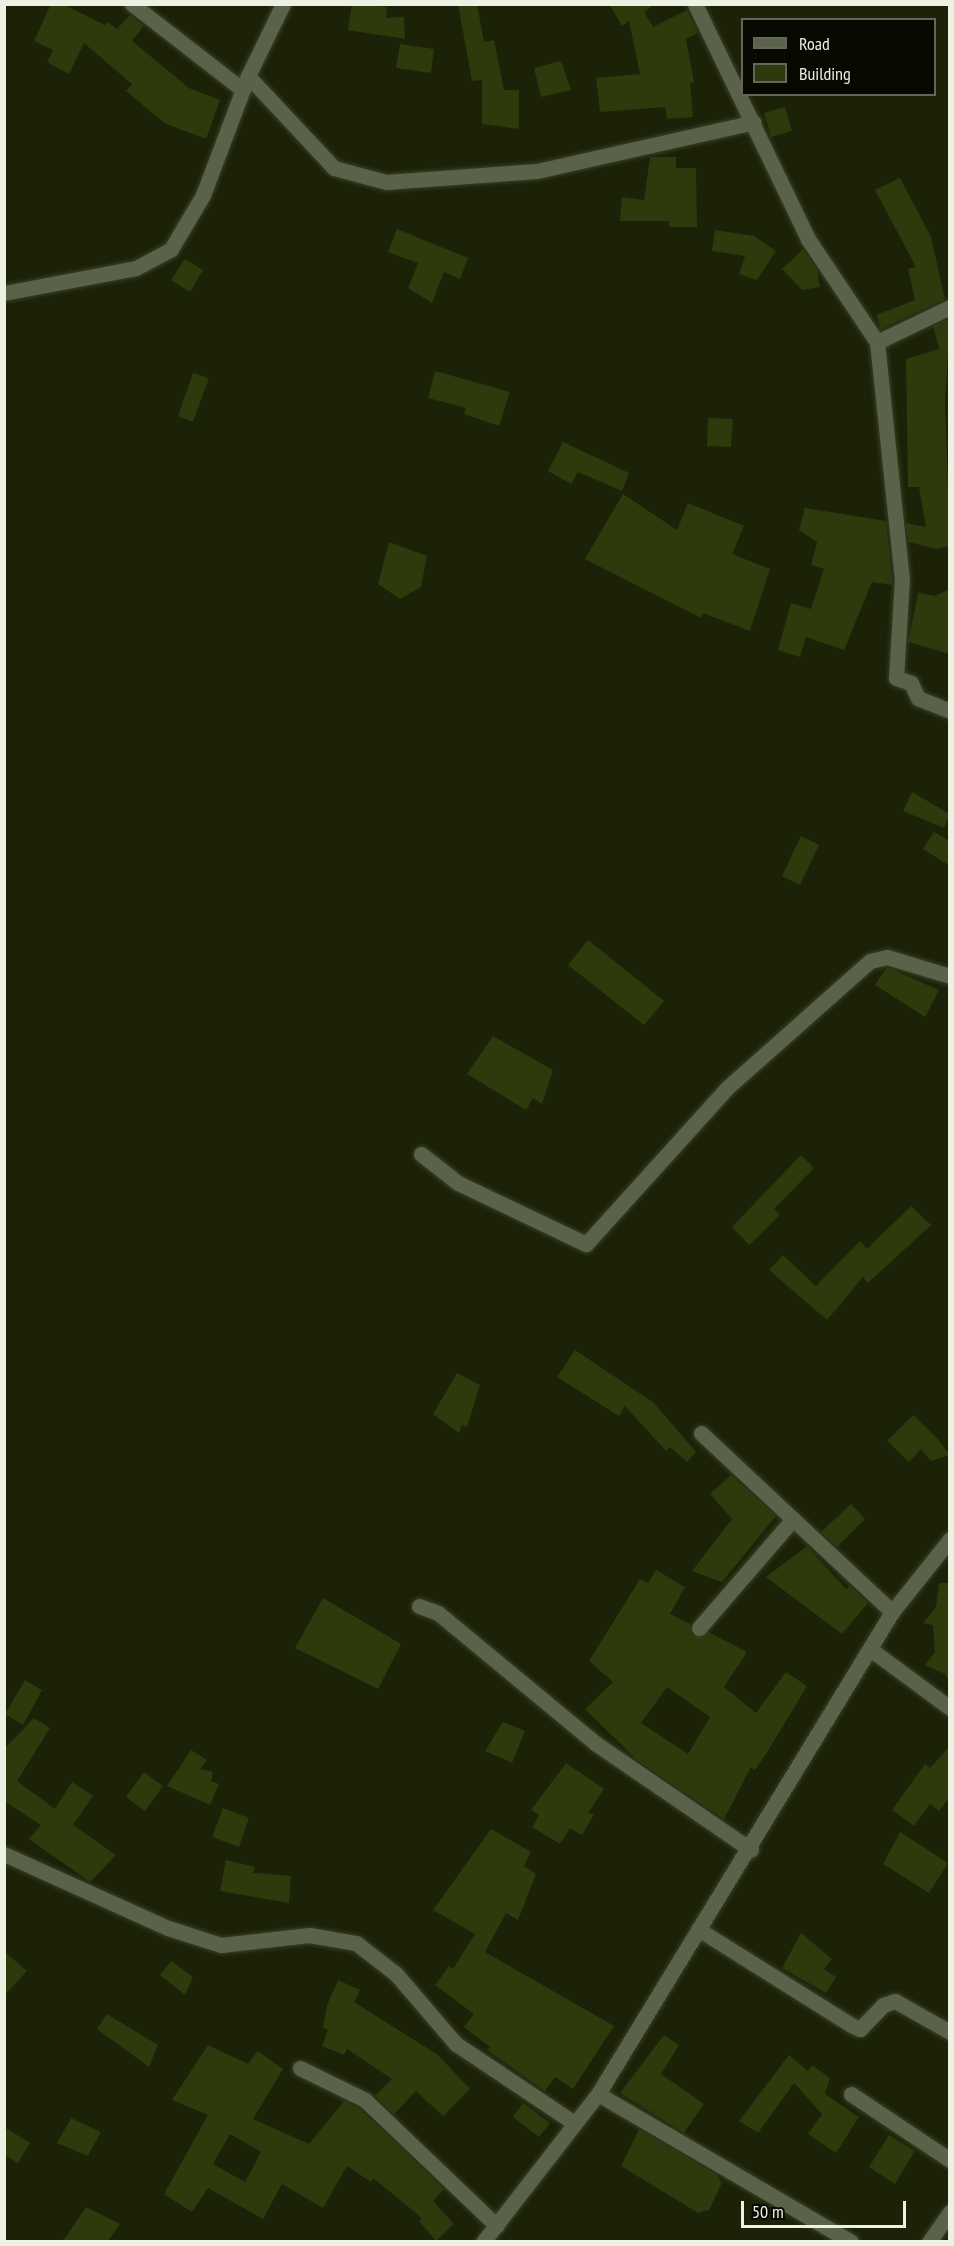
<!DOCTYPE html>
<style>
body{margin:0}
#map{position:relative;width:954px;height:2246px;overflow:hidden;background:#1c2208;font-family:"PT Sans Narrow",sans-serif}
div>[style]{position:absolute}
[style*='--x']{left:calc(var(--x)*1px);top:calc(var(--y)*1px);width:calc(var(--w)*1px);rotate:calc(var(--a)*1deg)}
.building>*{inset:0;background:#2e390c}
.roads{filter:drop-shadow(0 0 2px #393f26) drop-shadow(0 0 2px #393f26)}
.street>*{height:15px;margin:-7.5px;padding:0 7.5px;transform-origin:7.5px;border-radius:7.5px;background:#5b624a}
span{translate:-50% -50%;white-space:nowrap;text-align:center;line-height:1.15;-webkit-text-stroke:5px #080a02;paint-order:stroke}
.frame{position:absolute;inset:0;border:6px solid #ecf1e1;pointer-events:none}
.legend{position:absolute;left:741px;top:18px;width:195px;height:78px;box-sizing:border-box;background:#080a02;border:2px solid #63665b;margin:0;padding:8px 10px;list-style:none;font-size:18px;color:#ecf1e1}
.legend li{display:flex;align-items:center;gap:12px;height:30px}
.legend b{width:30px;border:2px solid #63665b}
.scale{position:absolute;left:741px;top:2201px;width:165px;height:27px;box-sizing:border-box;border:3px solid #ecf1e1;border-top:0;padding-left:8px;font-size:18px;line-height:21px;white-space:nowrap;color:#ecf1e1;-webkit-text-stroke:4px #080a02;paint-order:stroke}
</style>
<div id="map">
<div class="building">
<i style="clip-path:polygon(51px 4px,63px 4px,105px 25px,108px 22px,117px 29px,130px 15px,144px 26px,132px 41px,189px 88px,220px 100px,206px 139px,166px 124px,126px 91px,132px 84px,84px 43px,69px 74px,47px 62px,53px 50px,34px 41px)"></i>
<i style="clip-path:polygon(352px 4px,387px 7px,386px 18px,404px 17px,405px 39px,348px 30px)"></i>
<i style="clip-path:polygon(458px 4px,477px 4px,484px 42px,494px 40px,504px 90px,519px 90px,519px 129px,482px 124px,482px 80px,472px 81px)"></i>
<i style="clip-path:polygon(609px 4px,655px 4px,644px 12px,653px 27px,687px 10px,698px 33px,686px 39px,694px 82px,690px 83px,693px 117px,667px 119px,665px 107px,600px 112px,596px 78px,640px 74px,629px 21px,622px 26px)"></i>
<i style="clip-path:polygon(400px 44px,434px 49px,431px 73px,396px 68px)"></i>
<i style="clip-path:polygon(561px 61px,571px 90px,541px 97px,534px 68px)"></i>
<i style="clip-path:polygon(785px 107px,792px 131px,771px 137px,764px 113px)"></i>
<i style="clip-path:polygon(650px 157px,676px 157px,676px 168px,696px 168px,697px 227px,669px 227px,669px 221px,620px 221px,622px 197px,644px 200px)"></i>
<i style="clip-path:polygon(900px 178px,931px 237px,945px 299px,881px 329px,876px 315px,915px 300px,908px 269px,916px 267px,875px 190px)"></i>
<i style="clip-path:polygon(397px 229px,468px 258px,460px 279px,444px 272px,432px 303px,408px 288px,418px 263px,388px 252px)"></i>
<i style="clip-path:polygon(715px 230px,754px 236px,776px 251px,757px 280px,739px 274px,745px 256px,712px 251px)"></i>
<i style="clip-path:polygon(803px 249px,817px 270px,820px 287px,802px 290px,782px 269px)"></i>
<i style="clip-path:polygon(185px 259px,203px 270px,190px 292px,171px 280px)"></i>
<i style="clip-path:polygon(950px 318px,945px 402px,950px 546px,937px 549px,908px 542px,906px 523px,926px 527px,919px 487px,908px 487px,906px 359px,939px 349px,933px 326px)"></i>
<i style="clip-path:polygon(435px 371px,510px 392px,499px 426px,464px 414px,466px 408px,428px 398px)"></i>
<i style="clip-path:polygon(193px 373px,209px 378px,193px 422px,178px 416px)"></i>
<i style="clip-path:polygon(708px 418px,733px 419px,731px 447px,707px 446px)"></i>
<i style="clip-path:polygon(563px 442px,629px 473px,622px 491px,578px 472px,571px 484px,548px 471px)"></i>
<i style="clip-path:polygon(623px 494px,677px 530px,688px 503px,744px 526px,732px 554px,770px 569px,750px 631px,703px 613px,701px 618px,585px 559px)"></i>
<i style="clip-path:polygon(805px 508px,886px 521px,892px 578px,892px 585px,872px 582px,844px 650px,806px 637px,800px 657px,778px 650px,791px 603px,811px 609px,824px 569px,811px 565px,817px 542px,799px 530px)"></i>
<i style="clip-path:polygon(389px 542px,427px 556px,421px 587px,400px 599px,378px 584px)"></i>
<i style="clip-path:polygon(950px 589px,950px 654px,908px 642px,918px 593px,935px 596px)"></i>
<i style="clip-path:polygon(912px 792px,950px 814px,944px 828px,903px 811px)"></i>
<i style="clip-path:polygon(934px 832px,950px 841px,950px 866px,923px 849px)"></i>
<i style="clip-path:polygon(801px 836px,819px 845px,800px 885px,782px 876px)"></i>
<i style="clip-path:polygon(588px 940px,664px 1001px,644px 1025px,568px 965px)"></i>
<i style="clip-path:polygon(887px 967px,939px 990px,925px 1017px,875px 985px)"></i>
<i style="clip-path:polygon(493px 1036px,553px 1070px,542px 1104px,533px 1098px,526px 1110px,467px 1074px)"></i>
<i style="clip-path:polygon(801px 1155px,814px 1168px,774px 1209px,780px 1215px,749px 1245px,732px 1227px)"></i>
<i style="clip-path:polygon(911px 1206px,931px 1225px,868px 1283px,863px 1277px,827px 1320px,769px 1270px,783px 1255px,816px 1286px,860px 1241px,867px 1249px)"></i>
<i style="clip-path:polygon(575px 1350px,654px 1403px,696px 1452px,687px 1462px,670px 1447px,666px 1451px,625px 1406px,619px 1416px,557px 1377px)"></i>
<i style="clip-path:polygon(457px 1373px,480px 1385px,467px 1427px,462px 1425px,459px 1433px,433px 1414px)"></i>
<i style="clip-path:polygon(913px 1415px,936px 1437px,950px 1455px,931px 1461px,921px 1449px,909px 1462px,887px 1441px)"></i>
<i style="clip-path:polygon(731px 1475px,776px 1516px,722px 1582px,692px 1571px,732px 1519px,710px 1494px)"></i>
<i style="clip-path:polygon(851px 1504px,865px 1519px,837px 1547px,821px 1532px)"></i>
<i style="clip-path:polygon(807px 1546px,846px 1589px,850px 1586px,868px 1603px,842px 1634px,766px 1577px)"></i>
<i style="clip-path:polygon(evenodd,656px 1570px,685px 1587px,670px 1614px,690px 1624px,692px 1635px,708px 1632px,747px 1652px,724px 1687px,756px 1713px,786px 1672px,807px 1686px,766px 1754px,755px 1770px,751px 1767px,724px 1819px,637px 1760px,585px 1709px,613px 1682px,589px 1661px,640px 1579px,648px 1583px,656px 1570px,667px 1687px,710px 1717px,688px 1754px,641px 1723px,667px 1687px)"></i>
<i style="clip-path:polygon(939px 1583px,950px 1583px,950px 1684px,945px 1674px,925px 1665px,935px 1652px,933px 1625px,923px 1623px,936px 1607px)"></i>
<i style="clip-path:polygon(323px 1598px,401px 1644px,378px 1689px,295px 1648px)"></i>
<i style="clip-path:polygon(25px 1680px,42px 1690px,23px 1725px,5px 1714px)"></i>
<i style="clip-path:polygon(34px 1718px,50px 1728px,17px 1781px,55px 1809px,72px 1782px,93px 1796px,73px 1825px,116px 1855px,90px 1882px,29px 1839px,41px 1825px,4px 1801px,4px 1749px)"></i>
<i style="clip-path:polygon(503px 1722px,525px 1731px,512px 1763px,485px 1751px)"></i>
<i style="clip-path:polygon(950px 1746px,950px 1797px,939px 1811px,930px 1804px,914px 1826px,892px 1810px,925px 1764px,930px 1768px)"></i>
<i style="clip-path:polygon(191px 1750px,207px 1760px,200px 1769px,213px 1772px,211px 1781px,219px 1784px,210px 1805px,167px 1786px)"></i>
<i style="clip-path:polygon(566px 1763px,604px 1789px,588px 1813px,594px 1814px,582px 1835px,570px 1828px,560px 1844px,532px 1827px,539px 1815px,531px 1810px)"></i>
<i style="clip-path:polygon(144px 1772px,163px 1786px,145px 1811px,126px 1797px)"></i>
<i style="clip-path:polygon(223px 1808px,249px 1818px,239px 1847px,212px 1837px)"></i>
<i style="clip-path:polygon(491px 1829px,531px 1852px,524px 1866px,536px 1874px,518px 1920px,506px 1913px,485px 1952px,614px 2026px,573px 2089px,555px 2077px,545px 2091px,487px 2050px,490px 2047px,464px 2027px,474px 2014px,435px 1985px,449px 1966px,453px 1969px,475px 1934px,433px 1910px)"></i>
<i style="clip-path:polygon(900px 1832px,948px 1863px,929px 1893px,883px 1864px)"></i>
<i style="clip-path:polygon(226px 1860px,255px 1867px,253px 1873px,291px 1876px,289px 1903px,220px 1891px)"></i>
<i style="clip-path:polygon(801px 1933px,832px 1959px,824px 1969px,836px 1977px,826px 1993px,782px 1968px)"></i>
<i style="clip-path:polygon(4px 1951px,27px 1971px,4px 1996px)"></i>
<i style="clip-path:polygon(171px 1961px,193px 1977px,185px 1995px,160px 1975px)"></i>
<i style="clip-path:polygon(338px 1980px,360px 1990px,354px 2002px,438px 2055px,470px 2089px,443px 2116px,416px 2091px,394px 2114px,375px 2096px,392px 2079px,347px 2049px,344px 2055px,322px 2046px,328px 2030px,323px 2028px,327px 2005px)"></i>
<i style="clip-path:polygon(107px 2014px,158px 2045px,149px 2067px,97px 2029px)"></i>
<i style="clip-path:polygon(664px 2035px,679px 2045px,661px 2074px,704px 2104px,684px 2133px,620px 2093px)"></i>
<i style="clip-path:polygon(evenodd,208px 2045px,248px 2064px,258px 2051px,283px 2069px,253px 2119px,309px 2144px,344px 2101px,359px 2108px,444px 2189px,433px 2201px,454px 2224px,436px 2241px,419px 2221px,422px 2218px,373px 2178px,371px 2182px,347px 2166px,323px 2208px,282px 2184px,263px 2219px,208px 2188px,192px 2212px,164px 2194px,208px 2115px,172px 2100px,208px 2045px,230px 2134px,261px 2152px,245px 2182px,213px 2164px,230px 2134px)"></i>
<i style="clip-path:polygon(789px 2055px,808px 2071px,812px 2065px,830px 2078px,825px 2094px,859px 2117px,836px 2153px,808px 2134px,822px 2114px,794px 2083px,758px 2133px,739px 2121px)"></i>
<i style="clip-path:polygon(523px 2103px,550px 2123px,539px 2137px,513px 2117px)"></i>
<i style="clip-path:polygon(71px 2118px,101px 2132px,88px 2156px,57px 2143px)"></i>
<i style="clip-path:polygon(4px 2127px,30px 2143px,18px 2163px,4px 2155px)"></i>
<i style="clip-path:polygon(639px 2129px,717px 2175px,722px 2183px,709px 2210px,698px 2213px,621px 2166px)"></i>
<i style="clip-path:polygon(889px 2135px,915px 2151px,895px 2184px,869px 2167px)"></i>
<i style="clip-path:polygon(86px 2207px,120px 2224px,108px 2241px,63px 2241px)"></i>
</div>
<div class="roads">
<div class="street">
<i style="--x:132;--y:4;--w:140;--a:37.8"></i>
<i style="--x:695;--y:4;--w:261;--a:64.3"></i>
<i style="--x:808;--y:239;--w:124;--a:56.2"></i>
<i style="--x:877;--y:342;--w:237;--a:84"></i>
<i style="--x:902;--y:578;--w:100;--a:93.4"></i>
<i style="--x:896;--y:678;--w:16;--a:18"></i>
<i style="--x:911;--y:683;--w:17;--a:65"></i>
<i style="--x:918;--y:698;--w:35;--a:22"></i>
<i style="--x:248;--y:76;--w:126;--a:46.9"></i>
<i style="--x:334;--y:168;--w:54;--a:15.1"></i>
<i style="--x:386;--y:182;--w:151;--a:-4.2"></i>
<i style="--x:537;--y:171;--w:222;--a:-12.7"></i>
<i style="--x:4;--y:293;--w:134;--a:-10.7"></i>
<i style="--x:136;--y:268;--w:40;--a:-28"></i>
<i style="--x:171;--y:249;--w:63;--a:-59.3"></i>
<i style="--x:203;--y:195;--w:127;--a:-69.3"></i>
<i style="--x:248;--y:76;--w:80;--a:-64.1"></i>
<i style="--x:877;--y:342;--w:81;--a:-25.6"></i>
<i style="--x:421;--y:1154;--w:47;--a:38.1"></i>
<i style="--x:458;--y:1183;--w:142;--a:25.5"></i>
<i style="--x:586;--y:1244;--w:212;--a:-47.9"></i>
<i style="--x:728;--y:1087;--w:190;--a:-41.6"></i>
<i style="--x:870;--y:961;--w:17;--a:-13"></i>
<i style="--x:887;--y:957;--w:66;--a:16.8"></i>
<i style="--x:701;--y:1433;--w:262;--a:43.1"></i>
<i style="--x:419;--y:1606;--w:20;--a:20"></i>
<i style="--x:438;--y:1613;--w:204;--a:39.6"></i>
<i style="--x:595;--y:1743;--w:189;--a:34.4"></i>
<i style="--x:699;--y:1628;--w:144;--a:-49.2"></i>
<i style="--x:870;--y:1649;--w:99;--a:36.4"></i>
<i style="--x:4;--y:1854;--w:180;--a:24.3"></i>
<i style="--x:168;--y:1928;--w:56;--a:17.8"></i>
<i style="--x:221;--y:1945;--w:89;--a:-6.5"></i>
<i style="--x:309;--y:1935;--w:48;--a:9.7"></i>
<i style="--x:356;--y:1943;--w:51;--a:37.8"></i>
<i style="--x:396;--y:1974;--w:92;--a:49.4"></i>
<i style="--x:456;--y:2044;--w:141;--a:33.7"></i>
<i style="--x:698;--y:1929;--w:181;--a:32.1"></i>
<i style="--x:851;--y:2025;--w:10;--a:24"></i>
<i style="--x:860;--y:2029;--w:33;--a:-46"></i>
<i style="--x:883;--y:2005;--w:13;--a:-18"></i>
<i style="--x:895;--y:2001;--w:63;--a:29.4"></i>
<i style="--x:300;--y:2068;--w:72;--a:26.2"></i>
<i style="--x:365;--y:2100;--w:182;--a:43.7"></i>
<i style="--x:598;--y:2094;--w:293;--a:30.3"></i>
<i style="--x:851;--y:2094;--w:119;--a:33.7"></i>
<i style="--x:483;--y:2242;--w:187;--a:-52.2"></i>
<i style="--x:598;--y:2094;--w:565;--a:-58.62"></i>
<i style="--x:892;--y:1612;--w:93;--a:-51.5"></i>
<i style="--x:929;--y:2242;--w:37;--a:-55"></i>
</div>
</div>
<div class="frame"></div>
<ul class="legend">
<li><b style="height:8px;background:#5b624a"></b>Road</li>
<li><b style="height:16px;background:#2e390c"></b>Building</li>
</ul>
<div class="scale">50 m</div>
</div>
